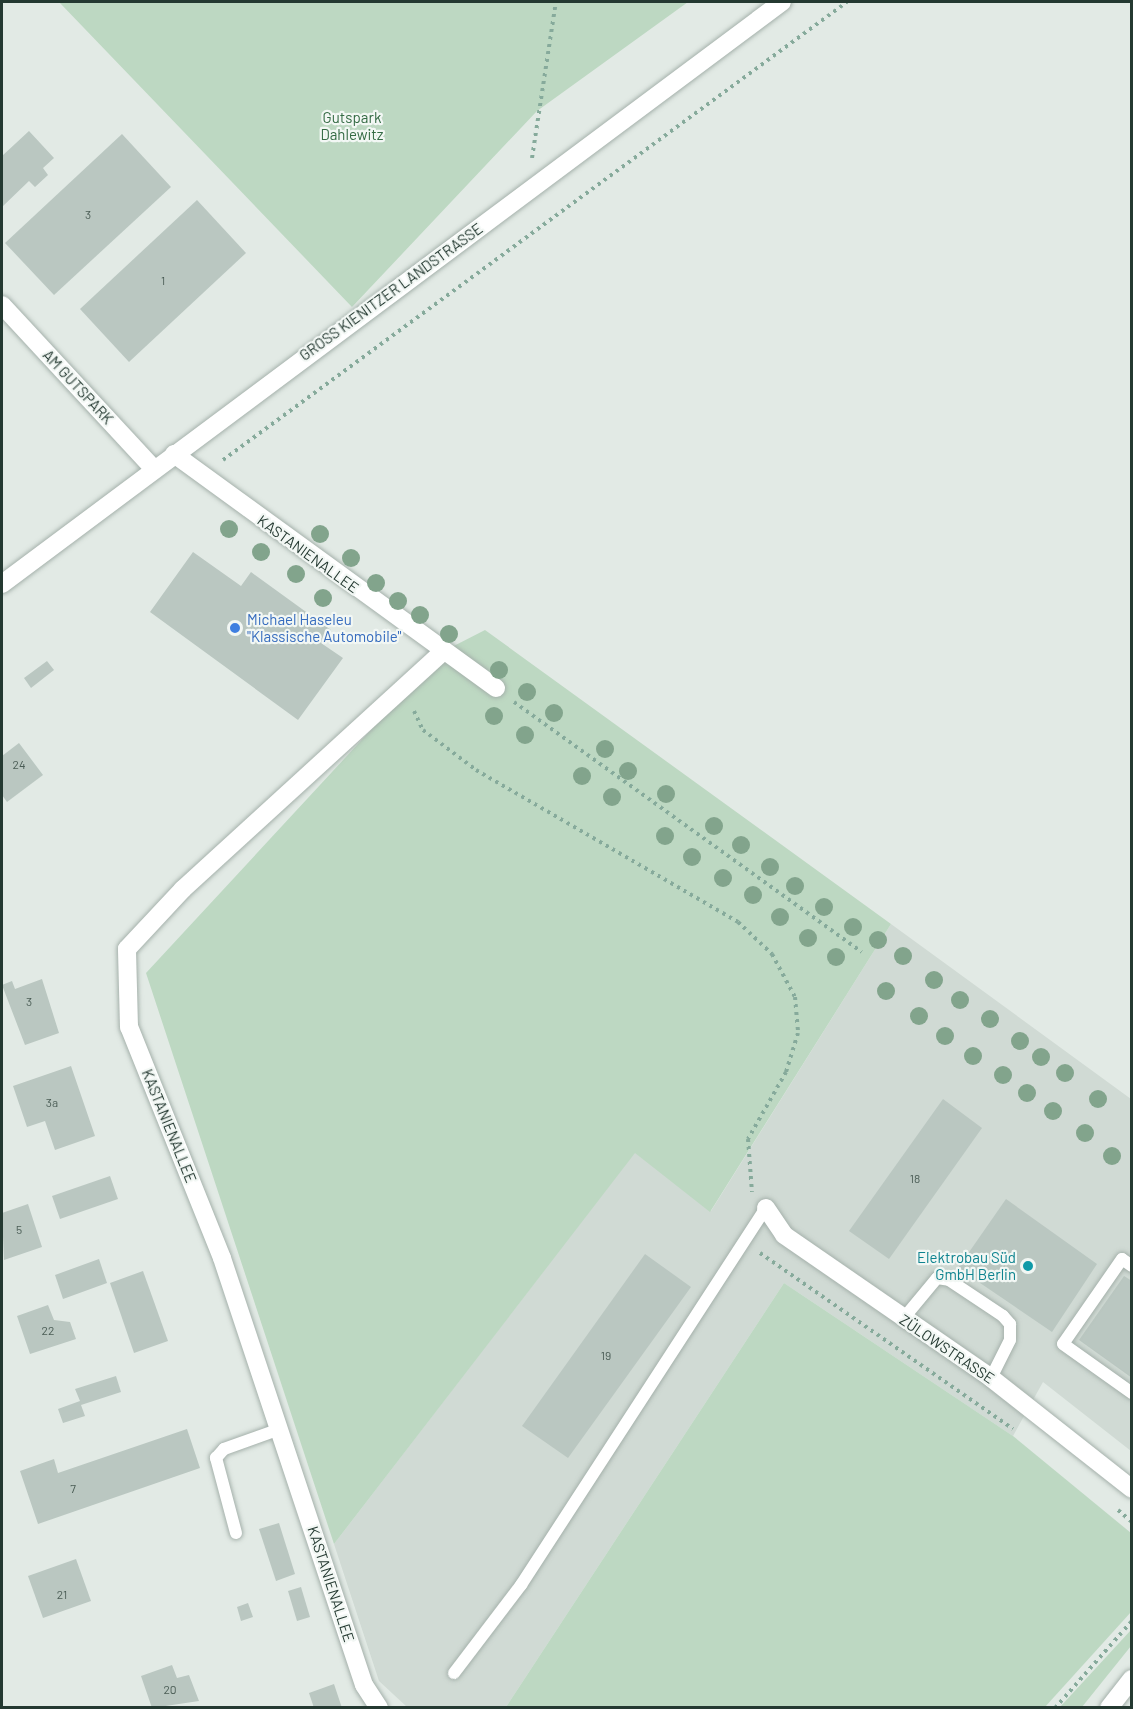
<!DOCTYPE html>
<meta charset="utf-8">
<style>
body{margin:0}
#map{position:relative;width:1133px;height:1709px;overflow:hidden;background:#e2eae5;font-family:Barlow,sans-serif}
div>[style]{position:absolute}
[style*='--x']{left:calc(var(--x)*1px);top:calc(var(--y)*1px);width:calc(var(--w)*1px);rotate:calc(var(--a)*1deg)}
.built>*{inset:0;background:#d0dad4}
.green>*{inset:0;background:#bdd8c2}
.building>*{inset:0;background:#bac7c1}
.path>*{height:4px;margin-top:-2px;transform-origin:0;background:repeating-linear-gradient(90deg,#86aa9b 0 3px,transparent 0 7.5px)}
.roads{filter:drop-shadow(0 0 2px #a5b1ab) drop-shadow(0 0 2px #a5b1ab)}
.lane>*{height:12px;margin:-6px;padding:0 6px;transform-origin:6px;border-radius:6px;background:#fff}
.street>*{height:18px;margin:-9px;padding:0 9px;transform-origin:9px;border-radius:9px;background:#fff}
.secondary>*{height:18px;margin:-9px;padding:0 9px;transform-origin:9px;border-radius:9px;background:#fff}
.trees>*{width:18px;height:18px;margin:-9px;border-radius:50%;background:#82a48c}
.dots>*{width:16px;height:16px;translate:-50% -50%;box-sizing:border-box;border:3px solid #f2f7f4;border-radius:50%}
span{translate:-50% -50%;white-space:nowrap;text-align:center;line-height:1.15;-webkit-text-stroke:4.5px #f2f7f4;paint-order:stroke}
.number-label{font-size:12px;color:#4a5c55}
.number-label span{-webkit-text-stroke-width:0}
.park-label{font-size:15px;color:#336a43}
.street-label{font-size:15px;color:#243931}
.shop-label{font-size:15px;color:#366cbe}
.left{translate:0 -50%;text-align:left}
.culture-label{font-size:15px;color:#0d838f}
.right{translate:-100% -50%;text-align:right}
.frame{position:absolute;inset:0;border:3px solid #243931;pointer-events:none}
</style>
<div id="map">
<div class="built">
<i style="clip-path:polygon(891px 924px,1131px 1099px,1131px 1451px,1043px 1382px,1013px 1436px,784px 1283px,506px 1707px,407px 1707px,379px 1681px,334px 1544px,635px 1152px,711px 1211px)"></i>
</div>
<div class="green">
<i style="clip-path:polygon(59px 2px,688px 2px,537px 111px,352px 307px)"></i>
<i style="clip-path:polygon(485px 630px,891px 924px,710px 1212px,635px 1153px,334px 1544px,146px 973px,444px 651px)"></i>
<i style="clip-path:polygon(784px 1283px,1013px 1436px,1131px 1533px,1131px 1612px,1045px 1707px,506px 1707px)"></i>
<i style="clip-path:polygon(1131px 1630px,1131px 1646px,1082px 1707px,1060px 1707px)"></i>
</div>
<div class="building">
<i style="clip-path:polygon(29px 131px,54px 158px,43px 168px,48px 175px,35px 187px,29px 181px,2px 207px,2px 156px)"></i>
<i style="clip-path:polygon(122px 134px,171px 187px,54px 295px,5px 243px)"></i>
<i style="clip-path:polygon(197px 200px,246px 253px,129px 362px,80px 309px)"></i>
<i style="clip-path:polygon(193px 552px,241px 586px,251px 572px,331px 630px,321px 643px,343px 658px,298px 720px,150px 612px)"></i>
<i style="clip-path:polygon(47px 661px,54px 670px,31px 688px,24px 678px)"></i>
<i style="clip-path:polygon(19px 743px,43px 775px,7px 802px,2px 795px,2px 756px)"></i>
<i style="clip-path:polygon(42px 979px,59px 1033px,25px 1045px,2px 985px,12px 981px,15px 989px)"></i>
<i style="clip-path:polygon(71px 1066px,95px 1136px,55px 1150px,45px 1121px,27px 1127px,13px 1086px)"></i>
<i style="clip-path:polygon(943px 1099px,982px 1128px,889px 1259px,849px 1231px)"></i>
<i style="clip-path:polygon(110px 1176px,118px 1199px,60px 1219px,52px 1196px)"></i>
<i style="clip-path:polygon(1006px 1199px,1097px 1264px,1052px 1332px,958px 1268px)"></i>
<i style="clip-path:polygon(28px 1204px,42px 1247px,4px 1260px,2px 1213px)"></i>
<i style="clip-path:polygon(645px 1254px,691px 1287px,568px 1458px,522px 1426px)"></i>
<i style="clip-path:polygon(99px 1259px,107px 1283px,63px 1299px,55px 1275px)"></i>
<i style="clip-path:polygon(143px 1271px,168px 1341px,134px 1353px,110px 1283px)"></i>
<i style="clip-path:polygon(1124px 1276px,1132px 1281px,1132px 1378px,1079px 1340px)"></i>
<i style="clip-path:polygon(48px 1305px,54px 1320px,70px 1322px,76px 1339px,30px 1354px,17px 1316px)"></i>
<i style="clip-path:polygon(116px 1376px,121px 1392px,81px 1405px,85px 1416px,63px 1423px,58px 1409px,80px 1401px,75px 1389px)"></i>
<i style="clip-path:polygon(187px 1429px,200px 1468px,38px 1524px,20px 1471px,54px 1459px,58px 1473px)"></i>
<i style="clip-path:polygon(279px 1523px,295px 1574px,276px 1581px,259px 1529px)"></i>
<i style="clip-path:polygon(76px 1559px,91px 1601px,43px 1618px,28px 1576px)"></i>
<i style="clip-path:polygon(301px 1587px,310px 1617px,297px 1621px,288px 1591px)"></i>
<i style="clip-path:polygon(248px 1603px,253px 1617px,241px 1621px,237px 1607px)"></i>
<i style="clip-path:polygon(172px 1665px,177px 1678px,189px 1675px,199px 1701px,152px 1708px,141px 1676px)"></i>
<i style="clip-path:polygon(334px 1684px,342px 1708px,314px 1708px,309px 1693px)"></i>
</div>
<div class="path">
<i style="--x:532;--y:158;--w:158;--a:-81.3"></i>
<i style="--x:223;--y:460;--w:774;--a:-36.28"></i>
<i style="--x:514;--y:702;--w:428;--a:35.7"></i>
<i style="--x:414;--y:711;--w:21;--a:65"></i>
<i style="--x:423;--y:730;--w:66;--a:37"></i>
<i style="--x:476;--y:770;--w:303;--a:30.1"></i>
<i style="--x:738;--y:922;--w:47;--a:43.3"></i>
<i style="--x:772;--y:954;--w:49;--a:61.9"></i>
<i style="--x:795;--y:997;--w:36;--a:85"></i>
<i style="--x:798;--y:1033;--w:41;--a:107.1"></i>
<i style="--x:786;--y:1072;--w:77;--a:119.6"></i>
<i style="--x:748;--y:1139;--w:53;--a:85.7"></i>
<i style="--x:760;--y:1253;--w:308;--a:34.8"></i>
<i style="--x:1118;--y:1510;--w:18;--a:41"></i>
<i style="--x:1055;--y:1708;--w:116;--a:-48.5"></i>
</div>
<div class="roads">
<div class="lane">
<i style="--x:1132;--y:1266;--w:12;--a:-145"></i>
<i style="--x:1122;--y:1259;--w:103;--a:124.8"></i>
<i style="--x:1063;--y:1344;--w:85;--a:35.4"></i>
<i style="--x:903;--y:1319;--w:53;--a:-50.3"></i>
<i style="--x:937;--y:1278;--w:12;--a:9"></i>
<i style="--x:949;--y:1280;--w:65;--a:33.7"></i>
<i style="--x:1003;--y:1316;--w:11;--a:49"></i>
<i style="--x:1010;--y:1324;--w:16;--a:90"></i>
<i style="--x:1010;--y:1340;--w:42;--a:116.6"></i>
<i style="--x:236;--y:1533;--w:78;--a:-104.9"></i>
<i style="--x:216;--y:1458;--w:12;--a:-48"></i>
<i style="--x:224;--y:1449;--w:59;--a:-19.7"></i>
<i style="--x:454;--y:1673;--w:111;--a:-52.7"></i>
<i style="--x:521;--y:1585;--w:450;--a:-57"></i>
</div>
<div class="street">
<i style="--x:2;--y:305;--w:224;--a:47.2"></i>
<i style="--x:174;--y:454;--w:398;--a:36"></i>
<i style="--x:766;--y:1208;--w:32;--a:56"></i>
<i style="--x:784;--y:1235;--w:252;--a:34.6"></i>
<i style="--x:991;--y:1378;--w:179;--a:38.2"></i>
<i style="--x:379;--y:1708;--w:27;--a:-123"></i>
<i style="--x:364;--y:1685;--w:450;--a:-108.4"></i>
<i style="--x:222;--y:1258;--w:249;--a:-111.9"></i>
<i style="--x:129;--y:1027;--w:78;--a:-91.5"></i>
<i style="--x:127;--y:949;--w:82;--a:-47"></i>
<i style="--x:183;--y:889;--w:353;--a:-42.4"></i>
<i style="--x:1109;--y:1708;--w:37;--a:-52"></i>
</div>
<div class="secondary">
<i style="--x:2;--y:584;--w:973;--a:-36.73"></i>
</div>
</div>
<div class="trees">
<i style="left:229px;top:529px"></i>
<i style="left:320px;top:534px"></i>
<i style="left:261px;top:552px"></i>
<i style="left:351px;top:558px"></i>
<i style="left:296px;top:574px"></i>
<i style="left:376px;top:583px"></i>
<i style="left:323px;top:598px"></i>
<i style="left:398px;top:601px"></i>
<i style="left:420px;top:615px"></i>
<i style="left:449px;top:634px"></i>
<i style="left:499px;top:670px"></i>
<i style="left:527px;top:692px"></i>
<i style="left:554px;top:713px"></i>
<i style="left:494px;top:716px"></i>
<i style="left:525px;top:735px"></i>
<i style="left:605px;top:749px"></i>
<i style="left:628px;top:771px"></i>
<i style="left:582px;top:776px"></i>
<i style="left:666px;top:794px"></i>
<i style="left:612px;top:797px"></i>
<i style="left:714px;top:826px"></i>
<i style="left:665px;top:836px"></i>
<i style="left:741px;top:845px"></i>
<i style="left:692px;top:857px"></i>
<i style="left:770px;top:867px"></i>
<i style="left:723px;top:878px"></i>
<i style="left:795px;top:886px"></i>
<i style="left:753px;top:895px"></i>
<i style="left:824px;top:907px"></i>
<i style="left:780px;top:917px"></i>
<i style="left:853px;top:927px"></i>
<i style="left:808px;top:938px"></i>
<i style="left:878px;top:940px"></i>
<i style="left:903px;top:956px"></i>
<i style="left:836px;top:957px"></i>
<i style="left:934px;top:980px"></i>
<i style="left:886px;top:991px"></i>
<i style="left:960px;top:1000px"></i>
<i style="left:919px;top:1016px"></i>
<i style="left:990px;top:1019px"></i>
<i style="left:945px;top:1036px"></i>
<i style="left:1020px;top:1041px"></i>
<i style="left:973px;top:1056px"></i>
<i style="left:1041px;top:1057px"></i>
<i style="left:1065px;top:1073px"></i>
<i style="left:1003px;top:1075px"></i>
<i style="left:1027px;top:1093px"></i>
<i style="left:1098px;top:1099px"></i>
<i style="left:1053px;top:1111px"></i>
<i style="left:1085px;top:1133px"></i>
<i style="left:1112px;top:1156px"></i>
</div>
<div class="dots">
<i style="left:235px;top:628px;background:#3f7fe0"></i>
<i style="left:1028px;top:1266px;background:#0f9aa8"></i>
</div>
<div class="number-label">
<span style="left:88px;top:215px">3</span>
<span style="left:163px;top:281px">1</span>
<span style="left:19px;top:765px">24</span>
<span style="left:29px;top:1002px">3</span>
<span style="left:52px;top:1103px">3a</span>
<span style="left:915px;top:1179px">18</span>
<span style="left:19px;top:1230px">5</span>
<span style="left:48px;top:1331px">22</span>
<span style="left:606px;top:1356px">19</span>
<span style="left:73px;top:1489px">7</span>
<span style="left:62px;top:1595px">21</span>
<span style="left:170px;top:1690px">20</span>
</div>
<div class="park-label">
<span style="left:352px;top:126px">Gutspark<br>Dahlewitz</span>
</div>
<div class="street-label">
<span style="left:391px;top:292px;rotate:-36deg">GROSS KIENITZER LANDSTRASSE</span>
<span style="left:78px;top:387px;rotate:47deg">AM GUTSPARK</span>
<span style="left:308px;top:554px;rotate:36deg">KASTANIENALLEE</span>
<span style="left:169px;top:1126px;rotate:68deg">KASTANIENALLEE</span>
<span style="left:947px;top:1349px;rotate:34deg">ZÜLOWSTRASSE</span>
<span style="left:331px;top:1584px;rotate:72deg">KASTANIENALLEE</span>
</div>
<div class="shop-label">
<span class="left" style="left:247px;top:628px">Michael Haseleu<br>"Klassische Automobile"</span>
</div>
<div class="culture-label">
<span class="right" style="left:1016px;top:1266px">Elektrobau Süd<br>GmbH Berlin</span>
</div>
<div class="frame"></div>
</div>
